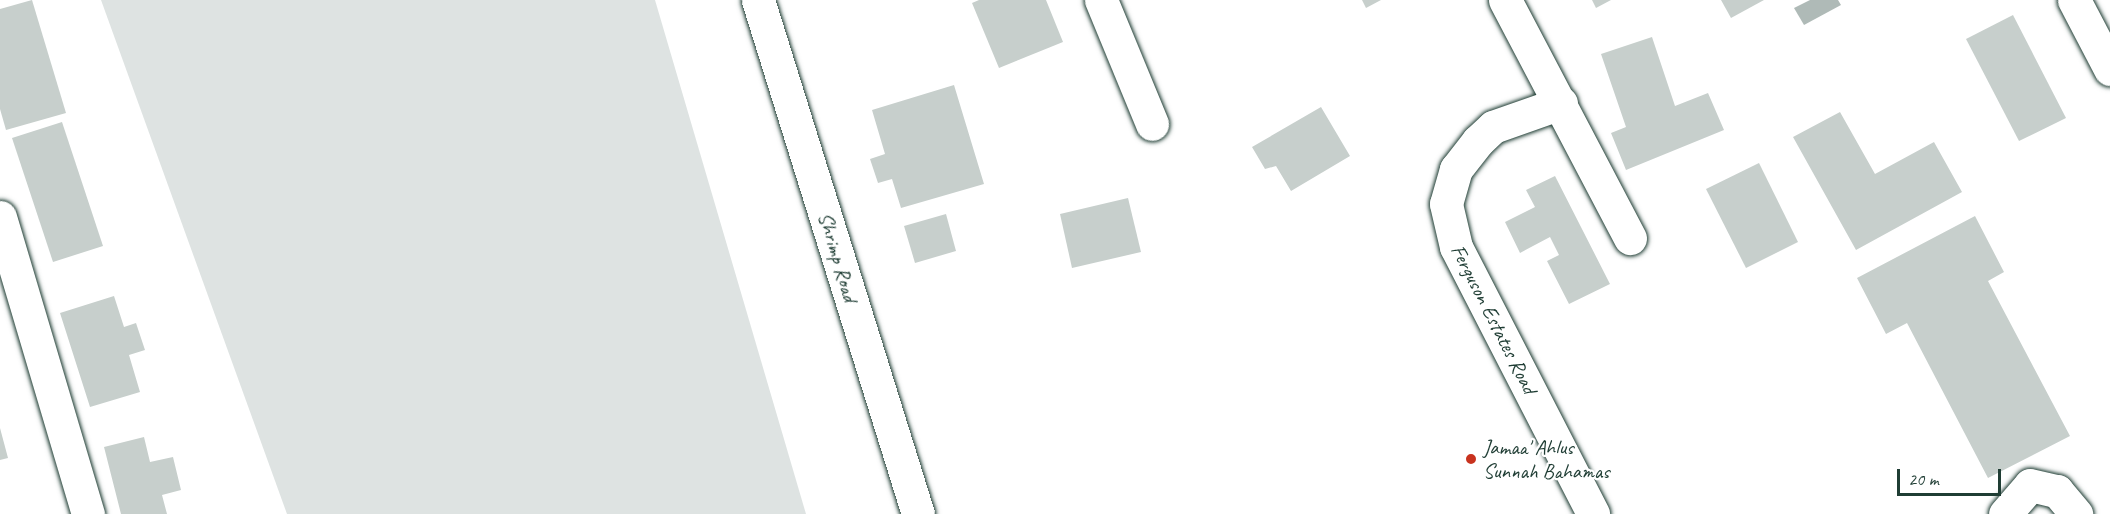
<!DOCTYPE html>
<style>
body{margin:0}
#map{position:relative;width:2110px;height:514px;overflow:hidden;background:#fff;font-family:Caveat,sans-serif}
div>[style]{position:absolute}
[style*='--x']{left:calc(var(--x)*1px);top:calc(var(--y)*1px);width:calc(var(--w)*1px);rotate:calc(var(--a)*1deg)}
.green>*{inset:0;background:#dee3e2}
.water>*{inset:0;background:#afbab7}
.building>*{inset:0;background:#c7cfcc}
.roads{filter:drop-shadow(0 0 2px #1f3d34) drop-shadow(0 0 2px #1f3d34)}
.minor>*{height:33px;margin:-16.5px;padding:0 16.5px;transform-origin:16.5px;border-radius:16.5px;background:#fff}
.dots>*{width:16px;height:16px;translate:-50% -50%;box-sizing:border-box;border:3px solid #fff;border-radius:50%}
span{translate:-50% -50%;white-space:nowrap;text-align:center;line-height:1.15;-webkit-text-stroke:4.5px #fff;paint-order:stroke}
.street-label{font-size:21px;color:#1f3d34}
.poi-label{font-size:21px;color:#1f3d34}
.left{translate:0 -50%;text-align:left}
.scale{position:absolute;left:1897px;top:469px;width:104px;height:27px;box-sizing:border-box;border:3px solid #1f3d34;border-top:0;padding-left:8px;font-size:18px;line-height:21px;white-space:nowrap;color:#1f3d34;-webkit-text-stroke:4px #fff;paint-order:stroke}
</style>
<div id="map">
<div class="green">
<i style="clip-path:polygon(101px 0,655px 0,806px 514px,287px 514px)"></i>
</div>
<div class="water">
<i style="clip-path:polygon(1810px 0,1838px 0,1841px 5px,1804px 25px,1794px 8px)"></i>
</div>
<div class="building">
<i style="clip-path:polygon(32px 0,66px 113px,6px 130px,0 109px,0 9px)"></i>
<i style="clip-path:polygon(979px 0,1046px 0,1063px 42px,999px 68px,972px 3px)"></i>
<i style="clip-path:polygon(1362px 0,1381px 0,1366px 8px)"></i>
<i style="clip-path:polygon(1592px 0,1611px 0,1596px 8px)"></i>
<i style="clip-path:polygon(1721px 0,1764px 0,1731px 18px)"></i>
<i style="clip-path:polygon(2013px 15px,2066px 118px,2019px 141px,1966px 39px)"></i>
<i style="clip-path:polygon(1652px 37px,1675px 106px,1708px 93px,1724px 130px,1626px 170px,1611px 133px,1626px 127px,1601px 54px)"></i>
<i style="clip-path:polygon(954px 85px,984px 184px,901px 208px,892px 179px,878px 183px,870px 159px,885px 154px,872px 110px)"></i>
<i style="clip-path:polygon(1321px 107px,1350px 156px,1291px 191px,1276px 166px,1265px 169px,1252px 147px)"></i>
<i style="clip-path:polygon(1840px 112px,1875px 174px,1934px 142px,1962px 192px,1856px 250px,1793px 137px)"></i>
<i style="clip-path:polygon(62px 122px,103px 246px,53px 262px,12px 138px)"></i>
<i style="clip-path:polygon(1759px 163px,1798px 242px,1746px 268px,1706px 189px)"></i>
<i style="clip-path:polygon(1555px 176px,1610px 284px,1569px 304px,1547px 261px,1559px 255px,1550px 237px,1520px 253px,1505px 222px,1535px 207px,1526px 190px)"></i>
<i style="clip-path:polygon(1128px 198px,1141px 252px,1072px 268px,1060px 214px)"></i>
<i style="clip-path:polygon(946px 214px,956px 251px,915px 263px,904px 226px)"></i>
<i style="clip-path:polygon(1975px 216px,2004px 272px,1988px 281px,2070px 436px,1988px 478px,1907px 323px,1886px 334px,1857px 278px)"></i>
<i style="clip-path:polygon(114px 296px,124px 327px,136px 323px,145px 350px,129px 355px,140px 392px,90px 407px,60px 313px)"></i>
<i style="clip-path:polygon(0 428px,8px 458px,0 460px)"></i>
<i style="clip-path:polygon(144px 437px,150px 462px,173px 457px,181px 490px,162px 495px,167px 514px,121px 514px,104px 447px)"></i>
</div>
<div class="roads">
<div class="minor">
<i style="--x:758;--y:0;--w:538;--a:72.71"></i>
<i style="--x:1101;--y:0;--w:134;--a:67.6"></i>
<i style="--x:1505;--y:0;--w:269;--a:62.3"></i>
<i style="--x:2074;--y:0;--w:78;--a:62.4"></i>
<i style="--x:1561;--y:103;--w:72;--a:160.6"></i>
<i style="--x:1493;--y:127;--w:21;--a:137"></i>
<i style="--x:1478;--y:141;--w:36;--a:128"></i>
<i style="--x:1456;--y:169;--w:36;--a:106"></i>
<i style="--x:1446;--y:204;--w:44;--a:76.9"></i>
<i style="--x:1456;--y:247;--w:300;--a:62.8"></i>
<i style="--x:0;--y:217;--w:310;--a:73.5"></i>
<i style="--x:2005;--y:514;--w:38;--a:-49"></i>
<i style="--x:2030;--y:485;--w:28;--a:13"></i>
<i style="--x:2057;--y:491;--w:30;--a:50"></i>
</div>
</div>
<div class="dots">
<i style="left:1471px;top:459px;background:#c8321e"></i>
</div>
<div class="street-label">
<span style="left:838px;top:257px;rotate:73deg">Shrimp Road</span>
<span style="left:1494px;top:319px;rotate:63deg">Ferguson Estates Road</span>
</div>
<div class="poi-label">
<span class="left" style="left:1483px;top:459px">Jamaa' Ahlus<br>Sunnah Bahamas</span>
</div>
<div class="scale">20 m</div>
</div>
